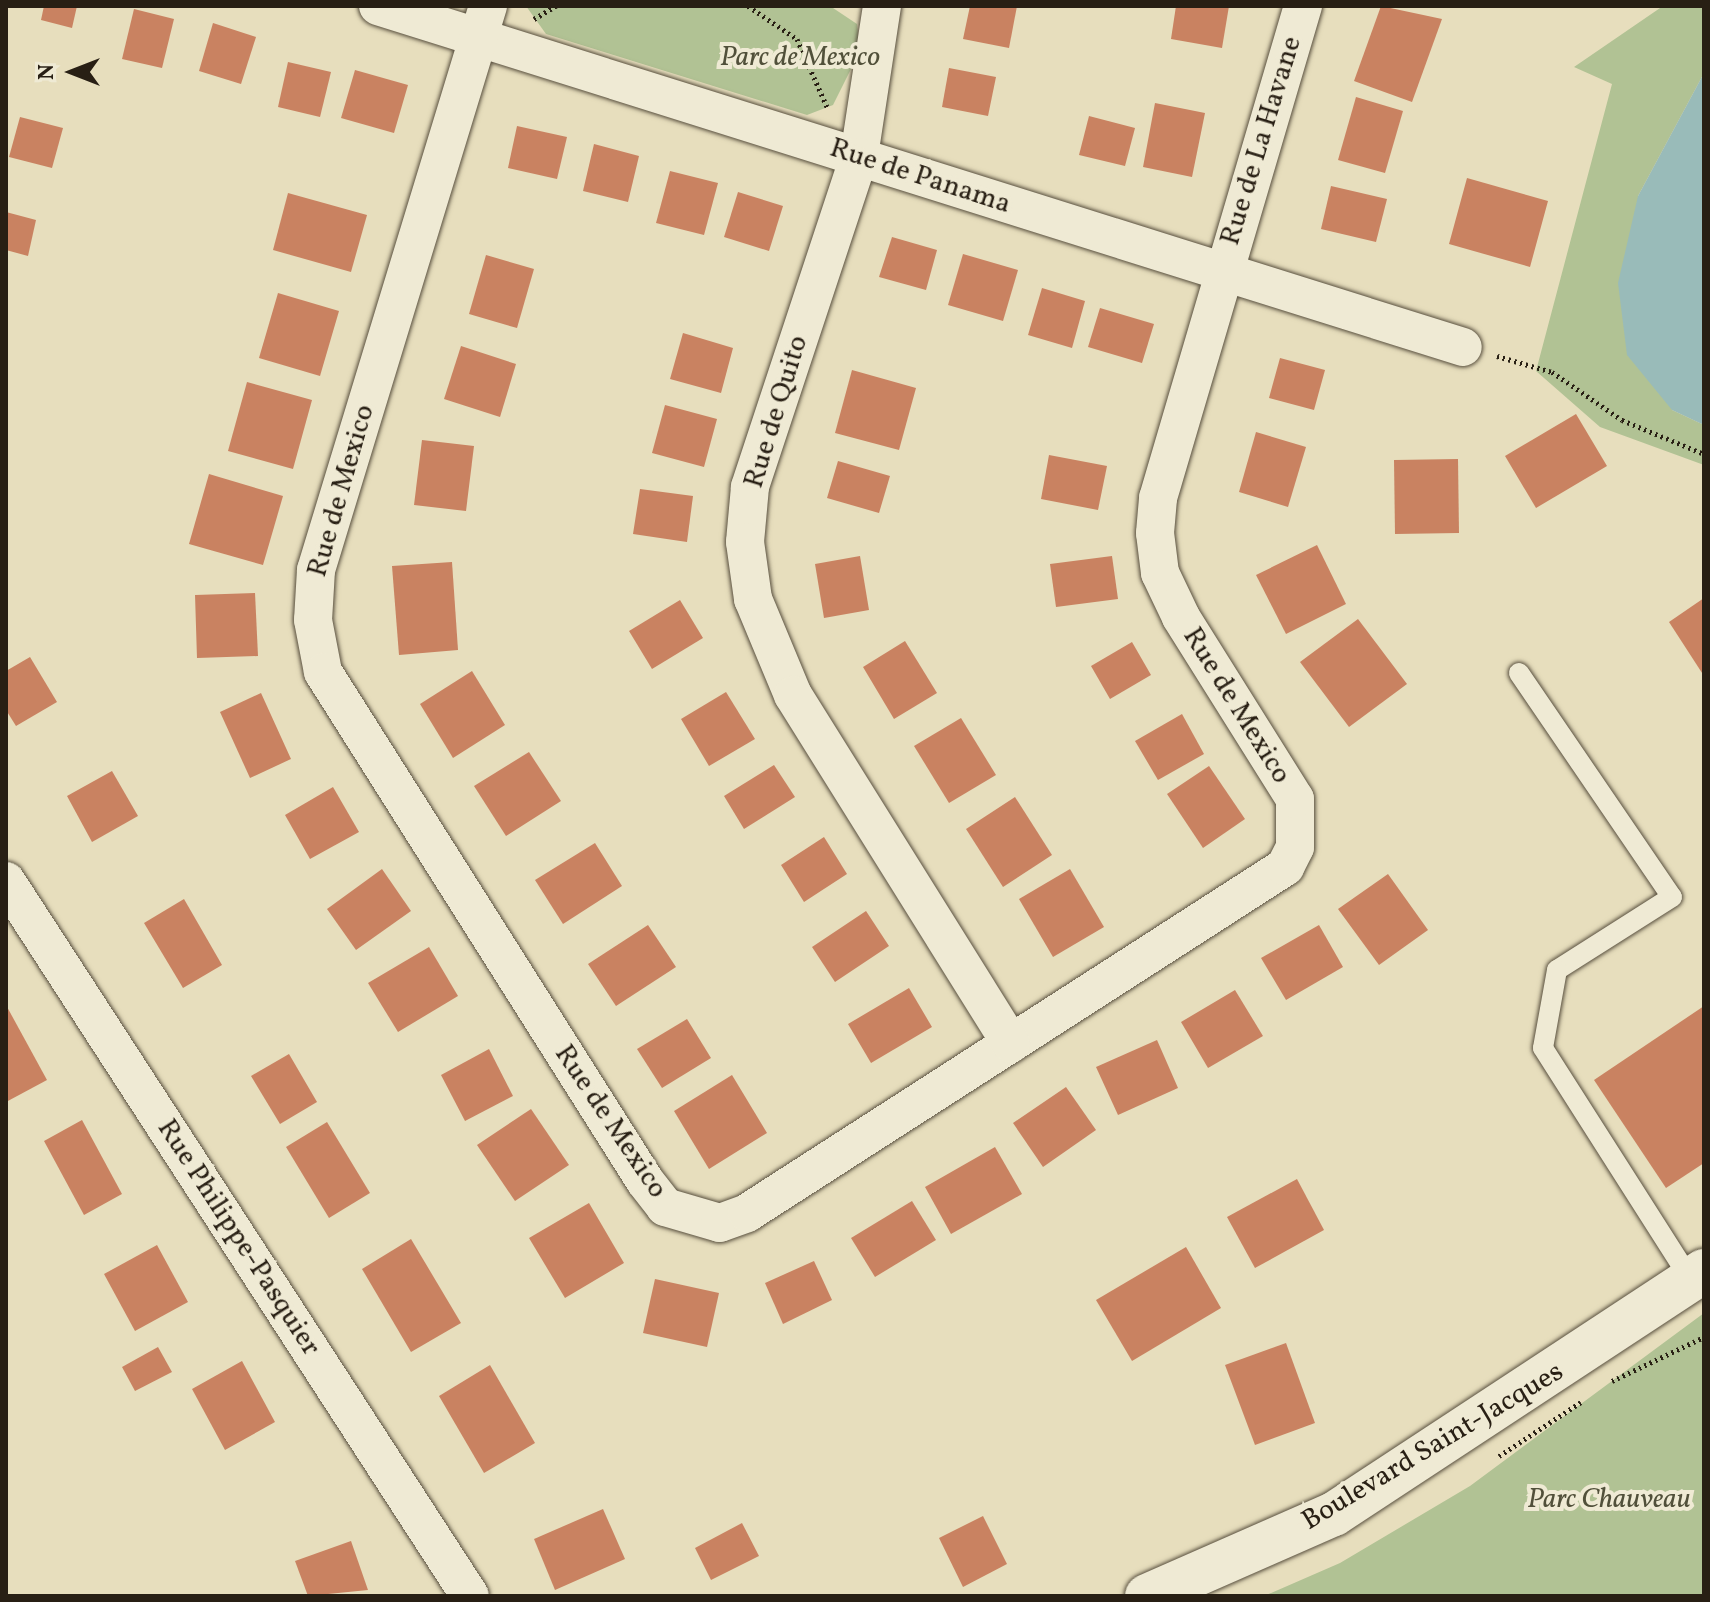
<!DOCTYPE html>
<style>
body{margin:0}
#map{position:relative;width:1710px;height:1602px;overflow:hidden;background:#e7debd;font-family:Vollkorn,serif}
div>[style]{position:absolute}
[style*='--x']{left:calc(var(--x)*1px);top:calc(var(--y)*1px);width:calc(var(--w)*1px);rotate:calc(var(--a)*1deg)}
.green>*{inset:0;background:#b1c294}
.water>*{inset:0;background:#99bbb9}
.building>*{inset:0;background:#c98261}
.path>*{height:5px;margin-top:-2.5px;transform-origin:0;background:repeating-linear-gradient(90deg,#281f14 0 2px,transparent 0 6px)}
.roads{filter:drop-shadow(0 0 2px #584f3e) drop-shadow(0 0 2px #584f3e)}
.service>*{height:20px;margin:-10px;padding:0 10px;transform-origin:10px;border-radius:10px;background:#efead4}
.minor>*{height:38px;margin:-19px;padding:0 19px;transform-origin:19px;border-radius:19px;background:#efead4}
.tertiary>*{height:44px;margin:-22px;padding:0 22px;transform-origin:22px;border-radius:22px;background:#efead4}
span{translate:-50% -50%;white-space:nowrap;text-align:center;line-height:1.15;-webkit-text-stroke:8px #efead4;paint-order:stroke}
.park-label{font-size:28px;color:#51503a;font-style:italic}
.street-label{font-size:28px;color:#281f14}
.frame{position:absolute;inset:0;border:8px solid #281f14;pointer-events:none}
.north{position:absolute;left:32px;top:32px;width:80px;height:80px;-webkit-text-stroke:6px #efead4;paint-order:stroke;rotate:270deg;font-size:22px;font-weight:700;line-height:32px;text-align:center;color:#281f14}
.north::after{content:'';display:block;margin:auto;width:28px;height:36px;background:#281f14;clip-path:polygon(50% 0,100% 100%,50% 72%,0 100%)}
</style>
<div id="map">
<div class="green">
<i style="clip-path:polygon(526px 6px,830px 6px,857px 24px,860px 51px,833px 105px,807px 115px,546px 34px)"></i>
<i style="clip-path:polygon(1663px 6px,1704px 6px,1704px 73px,1638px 196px,1672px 410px,1704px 425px,1704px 465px,1600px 427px,1536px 371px,1612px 84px,1574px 67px)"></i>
<i style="clip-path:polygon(1704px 1313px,1704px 1596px,1264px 1596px,1340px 1563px,1470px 1486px)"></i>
</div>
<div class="water">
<i style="clip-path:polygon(1704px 73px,1704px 425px,1672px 410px,1627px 355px,1618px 283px,1638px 196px)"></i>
</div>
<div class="building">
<i style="clip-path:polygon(44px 6px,77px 6px,72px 28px,41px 20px)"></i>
<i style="clip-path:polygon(970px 6px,1017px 6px,1009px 48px,963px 39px)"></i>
<i style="clip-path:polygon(1176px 6px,1229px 6px,1222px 48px,1171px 39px)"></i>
<i style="clip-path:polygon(1381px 6px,1442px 19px,1412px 102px,1354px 81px)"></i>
<i style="clip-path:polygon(134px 9px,174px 19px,162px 68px,122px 59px)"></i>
<i style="clip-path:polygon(213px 23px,256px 37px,241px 84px,199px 71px)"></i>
<i style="clip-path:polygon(288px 62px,331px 72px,320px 117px,278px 107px)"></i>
<i style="clip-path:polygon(949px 68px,996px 77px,988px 116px,942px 107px)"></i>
<i style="clip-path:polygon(355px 70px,408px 85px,394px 133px,341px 118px)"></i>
<i style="clip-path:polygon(1356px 97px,1403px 111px,1385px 173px,1338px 160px)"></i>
<i style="clip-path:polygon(1155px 103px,1205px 113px,1192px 177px,1143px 167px)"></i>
<i style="clip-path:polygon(1089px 116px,1135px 128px,1125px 166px,1079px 155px)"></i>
<i style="clip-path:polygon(20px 117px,63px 128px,52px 168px,9px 157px)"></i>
<i style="clip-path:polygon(517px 126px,567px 137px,557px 179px,508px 168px)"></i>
<i style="clip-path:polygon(594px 144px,639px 156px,628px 202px,583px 191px)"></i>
<i style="clip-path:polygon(670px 171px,718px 183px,704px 235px,656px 223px)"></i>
<i style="clip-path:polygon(1467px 178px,1548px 201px,1530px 267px,1449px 244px)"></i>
<i style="clip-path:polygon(1331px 186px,1387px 199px,1376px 242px,1321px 229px)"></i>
<i style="clip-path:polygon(738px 192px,783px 206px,769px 251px,724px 237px)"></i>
<i style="clip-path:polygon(288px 193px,367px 215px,351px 272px,273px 250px)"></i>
<i style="clip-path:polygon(6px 212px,36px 220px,28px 256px,6px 250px)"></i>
<i style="clip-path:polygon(892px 237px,937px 250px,926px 290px,879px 277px)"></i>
<i style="clip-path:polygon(963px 254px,1018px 270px,1003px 321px,948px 305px)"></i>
<i style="clip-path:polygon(486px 255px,534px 269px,517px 328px,469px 314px)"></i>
<i style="clip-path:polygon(1042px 288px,1085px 301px,1072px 348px,1028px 335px)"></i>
<i style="clip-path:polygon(278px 293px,339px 311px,320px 376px,259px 358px)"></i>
<i style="clip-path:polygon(1100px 308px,1154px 324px,1142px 363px,1088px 347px)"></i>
<i style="clip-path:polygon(683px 333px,733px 348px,721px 393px,670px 379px)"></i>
<i style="clip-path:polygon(461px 346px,516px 364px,500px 417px,444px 399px)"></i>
<i style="clip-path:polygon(1280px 358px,1325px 370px,1314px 410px,1269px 398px)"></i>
<i style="clip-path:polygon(852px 370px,916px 388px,899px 450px,835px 433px)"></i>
<i style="clip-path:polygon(247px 382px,312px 400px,293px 469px,228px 451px)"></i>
<i style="clip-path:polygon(665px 405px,717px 419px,704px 467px,652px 453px)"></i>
<i style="clip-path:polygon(1576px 414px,1607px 466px,1536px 508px,1505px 456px)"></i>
<i style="clip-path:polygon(1256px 432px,1306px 447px,1288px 507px,1239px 492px)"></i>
<i style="clip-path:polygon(422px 440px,474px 446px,466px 511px,414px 505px)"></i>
<i style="clip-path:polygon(1049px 455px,1107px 466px,1098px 510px,1041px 499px)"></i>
<i style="clip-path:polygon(1458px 459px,1459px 533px,1395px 534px,1394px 460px)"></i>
<i style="clip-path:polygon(838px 461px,890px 476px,879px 513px,827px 498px)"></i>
<i style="clip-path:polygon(209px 474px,283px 496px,263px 565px,189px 544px)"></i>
<i style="clip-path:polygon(640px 489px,693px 496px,687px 542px,633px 534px)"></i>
<i style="clip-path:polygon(1317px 545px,1346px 604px,1286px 634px,1256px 575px)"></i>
<i style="clip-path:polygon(860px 556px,869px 610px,824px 618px,815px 564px)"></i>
<i style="clip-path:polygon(1112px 556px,1118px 599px,1056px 607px,1050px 564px)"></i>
<i style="clip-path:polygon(452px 562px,458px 650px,399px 655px,392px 566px)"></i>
<i style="clip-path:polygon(255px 593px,258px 656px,197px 658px,195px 595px)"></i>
<i style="clip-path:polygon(1704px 598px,1704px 676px,1669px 622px)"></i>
<i style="clip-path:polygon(680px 600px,703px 638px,652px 669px,629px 631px)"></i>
<i style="clip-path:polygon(1358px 619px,1407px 684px,1349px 727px,1300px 662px)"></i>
<i style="clip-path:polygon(905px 641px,937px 693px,894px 719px,863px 667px)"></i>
<i style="clip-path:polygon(1132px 642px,1151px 675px,1110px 699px,1091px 666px)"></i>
<i style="clip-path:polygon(30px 657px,57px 702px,16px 726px,6px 710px,6px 671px)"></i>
<i style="clip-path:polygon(472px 671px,505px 725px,453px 758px,420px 704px)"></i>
<i style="clip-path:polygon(726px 692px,755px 739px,709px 766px,681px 719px)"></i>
<i style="clip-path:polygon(261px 693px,291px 759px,250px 778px,220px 712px)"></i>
<i style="clip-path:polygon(1182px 714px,1204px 754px,1158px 780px,1135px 741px)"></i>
<i style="clip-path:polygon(961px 718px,996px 775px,949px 803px,914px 746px)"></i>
<i style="clip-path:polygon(529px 752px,561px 801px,506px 836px,474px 786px)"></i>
<i style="clip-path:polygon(774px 765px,795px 797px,744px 829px,724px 796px)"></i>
<i style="clip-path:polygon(1209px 766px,1245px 819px,1203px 848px,1167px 794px)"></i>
<i style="clip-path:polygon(112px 771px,138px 816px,92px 842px,67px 796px)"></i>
<i style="clip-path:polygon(333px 787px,359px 832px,310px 859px,285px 815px)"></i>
<i style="clip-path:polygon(1015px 797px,1052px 855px,1003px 887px,966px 829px)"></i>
<i style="clip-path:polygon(824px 837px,847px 874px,804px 902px,781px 865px)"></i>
<i style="clip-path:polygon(595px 843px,622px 886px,563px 924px,535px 880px)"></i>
<i style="clip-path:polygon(382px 869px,411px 911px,356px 950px,327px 909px)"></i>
<i style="clip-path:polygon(1070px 869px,1104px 927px,1053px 957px,1019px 899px)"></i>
<i style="clip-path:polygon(1388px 874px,1428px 930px,1379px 965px,1338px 909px)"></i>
<i style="clip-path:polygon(184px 899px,222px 965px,183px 988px,144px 923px)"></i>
<i style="clip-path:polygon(866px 911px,889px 946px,835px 982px,812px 947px)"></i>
<i style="clip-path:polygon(648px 925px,676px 967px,616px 1006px,588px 964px)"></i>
<i style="clip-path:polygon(1319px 925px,1343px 967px,1286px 1000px,1261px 958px)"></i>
<i style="clip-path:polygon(429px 947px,458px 996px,398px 1032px,368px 983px)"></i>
<i style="clip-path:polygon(909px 988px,932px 1027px,871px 1063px,848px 1024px)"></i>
<i style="clip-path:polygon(1235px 990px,1263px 1036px,1208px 1068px,1181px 1022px)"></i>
<i style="clip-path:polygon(6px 1005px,47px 1080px,6px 1102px)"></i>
<i style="clip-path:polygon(1704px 1006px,1704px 1163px,1666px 1188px,1594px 1080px)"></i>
<i style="clip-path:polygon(687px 1019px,711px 1058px,662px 1088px,637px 1049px)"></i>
<i style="clip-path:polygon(1157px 1040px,1178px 1088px,1118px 1115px,1096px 1067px)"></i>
<i style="clip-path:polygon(489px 1049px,513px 1096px,465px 1121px,441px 1075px)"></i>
<i style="clip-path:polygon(289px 1054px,317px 1102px,280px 1124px,251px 1076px)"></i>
<i style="clip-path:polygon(732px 1075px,767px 1133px,709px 1169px,674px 1111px)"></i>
<i style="clip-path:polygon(1066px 1087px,1096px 1130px,1043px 1167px,1013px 1123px)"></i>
<i style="clip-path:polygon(531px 1109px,569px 1165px,515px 1201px,477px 1145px)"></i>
<i style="clip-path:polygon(82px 1120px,122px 1194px,84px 1215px,44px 1141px)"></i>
<i style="clip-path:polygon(327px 1122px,370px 1193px,329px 1218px,286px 1147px)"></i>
<i style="clip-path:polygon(995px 1147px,1022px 1194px,951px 1234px,925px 1187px)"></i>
<i style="clip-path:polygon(1297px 1179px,1324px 1230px,1255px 1268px,1227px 1217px)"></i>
<i style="clip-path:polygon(912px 1201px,936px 1240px,875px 1277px,851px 1238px)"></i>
<i style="clip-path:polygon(589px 1203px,624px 1263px,565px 1298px,529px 1238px)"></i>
<i style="clip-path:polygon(411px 1239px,461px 1323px,411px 1352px,362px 1269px)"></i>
<i style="clip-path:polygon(157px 1245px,188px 1302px,135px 1331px,104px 1274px)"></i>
<i style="clip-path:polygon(1186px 1247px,1221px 1308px,1132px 1361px,1096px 1300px)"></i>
<i style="clip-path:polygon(814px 1261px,832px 1300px,783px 1324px,765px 1283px)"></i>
<i style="clip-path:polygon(655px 1279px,719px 1293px,707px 1347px,643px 1333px)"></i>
<i style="clip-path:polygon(1286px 1343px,1315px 1423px,1255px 1445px,1225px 1365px)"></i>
<i style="clip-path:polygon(158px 1347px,172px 1372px,135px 1391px,122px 1367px)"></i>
<i style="clip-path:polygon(242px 1361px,275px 1422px,225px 1450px,192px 1389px)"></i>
<i style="clip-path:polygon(490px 1365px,535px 1443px,484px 1473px,439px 1396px)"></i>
<i style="clip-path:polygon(603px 1509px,625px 1559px,555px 1590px,534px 1539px)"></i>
<i style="clip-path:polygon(983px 1516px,1007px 1564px,963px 1587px,939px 1538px)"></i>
<i style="clip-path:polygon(742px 1523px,759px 1556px,711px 1580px,695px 1548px)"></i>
<i style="clip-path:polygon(351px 1541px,368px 1590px,308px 1596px,295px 1561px)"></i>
</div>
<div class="path">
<i style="--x:748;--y:6;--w:59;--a:34"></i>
<i style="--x:797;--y:39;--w:77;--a:66.1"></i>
<i style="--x:534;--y:19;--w:26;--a:-31"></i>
<i style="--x:1497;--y:356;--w:57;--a:16.2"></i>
<i style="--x:1552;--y:372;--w:85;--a:34.4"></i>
<i style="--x:1622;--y:420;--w:89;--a:22.5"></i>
<i style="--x:1612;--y:1381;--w:102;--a:-25.6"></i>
<i style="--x:1499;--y:1456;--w:98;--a:-33.4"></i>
</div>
<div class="roads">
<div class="service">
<i style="--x:1519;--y:673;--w:271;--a:55.7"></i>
<i style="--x:1672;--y:897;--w:136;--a:147.6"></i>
<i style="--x:1557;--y:970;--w:79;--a:100.2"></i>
<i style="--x:1543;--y:1048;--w:275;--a:57.5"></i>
</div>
<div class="minor">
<i style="--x:378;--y:6;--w:1137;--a:17.45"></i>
<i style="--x:488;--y:6;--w:590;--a:106.96"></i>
<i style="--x:316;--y:570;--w:50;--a:93.4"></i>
<i style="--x:313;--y:620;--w:53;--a:79.1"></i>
<i style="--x:323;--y:672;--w:602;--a:57.68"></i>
<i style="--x:645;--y:1181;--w:33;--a:52"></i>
<i style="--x:665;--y:1207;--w:57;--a:16.2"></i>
<i style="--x:720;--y:1223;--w:29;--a:-20"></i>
<i style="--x:747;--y:1213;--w:640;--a:-32.75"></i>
<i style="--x:1285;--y:867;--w:22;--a:-63"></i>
<i style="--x:1295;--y:847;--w:48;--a:-90"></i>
<i style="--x:1295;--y:799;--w:215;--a:-122.1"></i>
<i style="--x:1181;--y:617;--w:49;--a:-115.5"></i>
<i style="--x:1160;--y:573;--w:40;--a:-97.1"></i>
<i style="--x:1155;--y:533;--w:35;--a:-85"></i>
<i style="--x:1158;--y:498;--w:513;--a:-73.58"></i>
<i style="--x:882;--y:6;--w:153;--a:98.7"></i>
<i style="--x:859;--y:157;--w:348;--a:108.3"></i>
<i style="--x:750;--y:487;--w:55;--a:95.2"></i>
<i style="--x:745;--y:542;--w:58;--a:82"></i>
<i style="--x:753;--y:599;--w:104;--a:67.4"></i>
<i style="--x:793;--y:695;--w:411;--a:58"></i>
<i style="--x:6;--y:881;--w:852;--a:57.02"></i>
</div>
<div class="tertiary">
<i style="--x:1147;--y:1596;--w:204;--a:-23.7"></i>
<i style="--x:1334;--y:1514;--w:443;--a:-33.3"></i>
</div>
</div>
<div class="park-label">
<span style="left:800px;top:58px">Parc de Mexico</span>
<span style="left:1609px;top:1500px">Parc Chauveau</span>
</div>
<div class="street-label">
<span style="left:1262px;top:141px;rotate:-73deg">Rue de La Havane</span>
<span style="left:920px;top:177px;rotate:18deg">Rue de Panama</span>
<span style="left:777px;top:412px;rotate:-73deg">Rue de Quito</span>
<span style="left:342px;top:491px;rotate:-74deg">Rue de Mexico</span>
<span style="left:1236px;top:706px;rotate:58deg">Rue de Mexico</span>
<span style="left:610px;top:1122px;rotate:56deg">Rue de Mexico</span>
<span style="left:238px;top:1238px;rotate:57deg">Rue Philippe-Pasquier</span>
<span style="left:1433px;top:1447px;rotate:-31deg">Boulevard Saint-Jacques</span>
</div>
<div class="frame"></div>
<div class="north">N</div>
</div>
